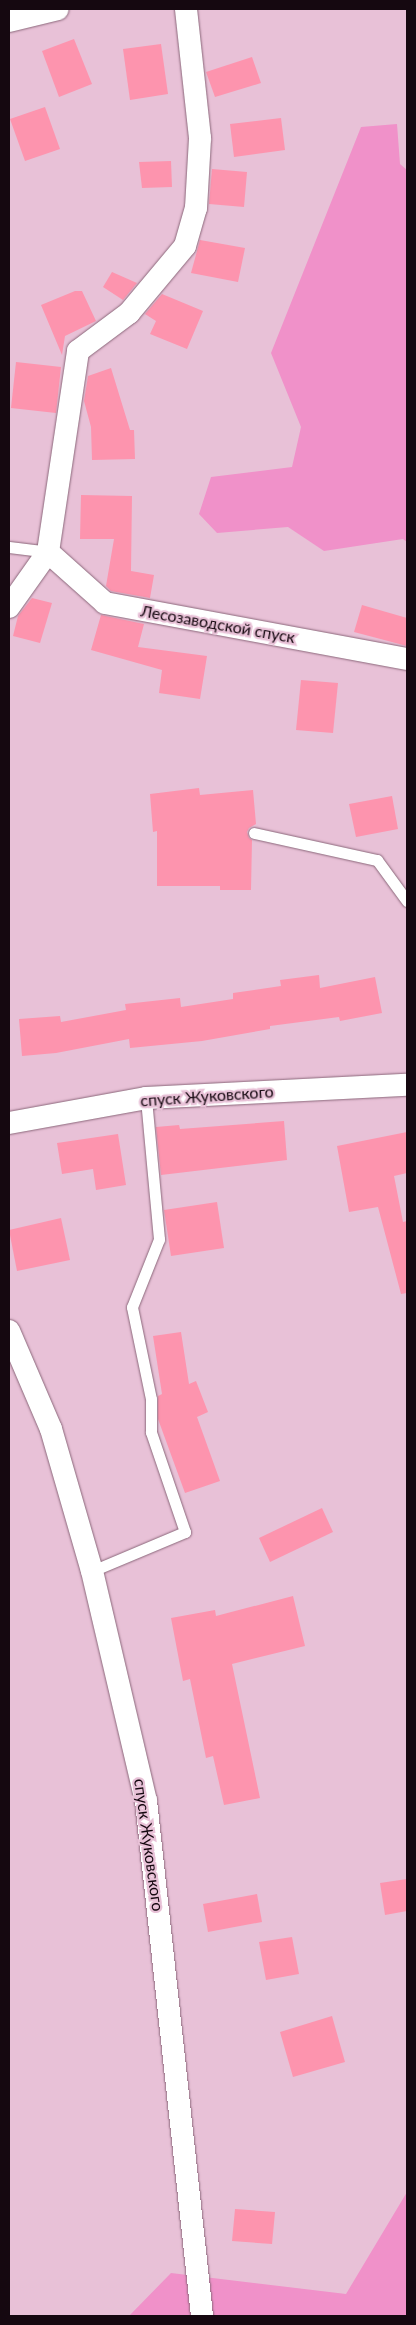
<!DOCTYPE html>
<meta charset="utf-8">
<style>
body{margin:0}
#map{position:relative;width:416px;height:2325px;overflow:hidden;background:#e8c1d7;font-family:Lato,sans-serif}
div>[style]{position:absolute}
[style*='--x']{left:calc(var(--x)*1px);top:calc(var(--y)*1px);width:calc(var(--w)*1px);rotate:calc(var(--a)*1deg)}
.green>*{inset:0;background:#f091c9}
.building>*{inset:0;background:#fd94ae}
.roads{filter:drop-shadow(0 0 1px #8b687b) drop-shadow(0 0 1px #8b687b)}
.service>*{height:11px;margin:-5.5px;padding:0 5.5px;transform-origin:5.5px;border-radius:5.5px;background:#fff}
.minor>*{height:22px;margin:-11px;padding:0 11px;transform-origin:11px;border-radius:11px;background:#fff}
span{translate:-50% -50%;white-space:nowrap;text-align:center;line-height:1.15;-webkit-text-stroke:4.5px #e8c1d7;paint-order:stroke}
.street-label{font-size:16px;color:#150810}
.frame{position:absolute;inset:0;border:10px solid #150810;pointer-events:none}
</style>
<div id="map">
<div class="green">
<i style="clip-path:polygon(397px 124px,400px 164px,407px 170px,407px 542px,403px 539px,324px 551px,288px 527px,217px 533px,199px 514px,211px 477px,292px 467px,301px 427px,271px 353px,361px 127px)"></i>
<i style="clip-path:polygon(407px 2192px,407px 2316px,129px 2316px,171px 2273px,346px 2294px)"></i>
</div>
<div class="building">
<i style="clip-path:polygon(74px 39px,92px 84px,59px 97px,42px 51px)"></i>
<i style="clip-path:polygon(161px 44px,168px 94px,130px 100px,123px 49px)"></i>
<i style="clip-path:polygon(252px 57px,261px 83px,215px 97px,206px 72px)"></i>
<i style="clip-path:polygon(45px 107px,60px 149px,25px 161px,10px 119px)"></i>
<i style="clip-path:polygon(281px 118px,285px 150px,234px 157px,230px 124px)"></i>
<i style="clip-path:polygon(171px 161px,172px 187px,142px 188px,139px 162px)"></i>
<i style="clip-path:polygon(212px 169px,247px 172px,244px 207px,209px 204px)"></i>
<i style="clip-path:polygon(200px 240px,245px 248px,238px 282px,191px 273px)"></i>
<i style="clip-path:polygon(112px 272px,137px 283px,123px 300px,103px 287px)"></i>
<i style="clip-path:polygon(75px 291px,82px 291px,96px 321px,65px 336px,62px 355px,41px 305px)"></i>
<i style="clip-path:polygon(162px 294px,203px 311px,187px 349px,150px 334px,156px 321px,145px 314px)"></i>
<i style="clip-path:polygon(16px 362px,61px 367px,56px 413px,11px 408px)"></i>
<i style="clip-path:polygon(111px 368px,130px 430px,134px 430px,135px 459px,92px 460px,91px 427px,84px 401px,88px 376px)"></i>
<i style="clip-path:polygon(81px 495px,132px 496px,131px 571px,154px 575px,150px 598px,111px 591px,106px 586px,114px 539px,80px 539px)"></i>
<i style="clip-path:polygon(32px 598px,52px 603px,40px 643px,13px 636px,18px 616px)"></i>
<i style="clip-path:polygon(362px 605px,407px 618px,407px 646px,354px 632px)"></i>
<i style="clip-path:polygon(101px 615px,144px 624px,138px 647px,207px 656px,200px 699px,159px 693px,162px 670px,91px 650px)"></i>
<i style="clip-path:polygon(301px 680px,338px 683px,333px 733px,296px 730px)"></i>
<i style="clip-path:polygon(199px 788px,200px 795px,253px 790px,256px 824px,249px 828px,247px 832px,249px 838px,252px 840px,251px 890px,220px 890px,220px 886px,157px 886px,157px 831px,153px 832px,150px 794px)"></i>
<i style="clip-path:polygon(392px 796px,398px 829px,356px 837px,349px 804px)"></i>
<i style="clip-path:polygon(319px 975px,320px 988px,375px 977px,382px 1013px,340px 1021px,339px 1017px,270px 1026px,270px 1029px,202px 1041px,130px 1048px,129px 1039px,56px 1053px,22px 1056px,19px 1019px,60px 1016px,61px 1022px,126px 1010px,125px 1004px,180px 998px,181px 1007px,233px 999px,233px 993px,281px 986px,280px 980px)"></i>
<i style="clip-path:polygon(284px 1121px,287px 1160px,161px 1175px,156px 1127px,179px 1125px,180px 1129px)"></i>
<i style="clip-path:polygon(407px 1132px,407px 1173px,394px 1176px,403px 1222px,407px 1221px,407px 1293px,401px 1294px,378px 1207px,349px 1212px,337px 1146px)"></i>
<i style="clip-path:polygon(118px 1134px,126px 1185px,96px 1190px,93px 1169px,62px 1174px,57px 1143px)"></i>
<i style="clip-path:polygon(217px 1202px,224px 1248px,171px 1256px,164px 1210px)"></i>
<i style="clip-path:polygon(61px 1218px,70px 1260px,17px 1271px,9px 1230px)"></i>
<i style="clip-path:polygon(181px 1332px,189px 1384px,196px 1381px,208px 1412px,197px 1417px,220px 1481px,185px 1493px,158px 1419px,158px 1396px,162px 1394px,153px 1336px)"></i>
<i style="clip-path:polygon(322px 1508px,333px 1532px,270px 1562px,259px 1538px)"></i>
<i style="clip-path:polygon(293px 1596px,305px 1646px,232px 1664px,260px 1798px,224px 1805px,213px 1756px,206px 1758px,190px 1679px,183px 1681px,171px 1618px,215px 1610px,216px 1616px)"></i>
<i style="clip-path:polygon(407px 1879px,407px 1911px,385px 1915px,380px 1883px)"></i>
<i style="clip-path:polygon(257px 1894px,262px 1922px,208px 1932px,203px 1904px)"></i>
<i style="clip-path:polygon(292px 1937px,299px 1974px,266px 1980px,259px 1942px)"></i>
<i style="clip-path:polygon(332px 2016px,345px 2062px,293px 2077px,280px 2032px)"></i>
<i style="clip-path:polygon(235px 2209px,275px 2212px,272px 2244px,232px 2241px)"></i>
</div>
<div class="roads">
<div class="service">
<i style="--x:9;--y:547;--w:39;--a:7"></i>
<i style="--x:254;--y:833;--w:126;--a:12.4"></i>
<i style="--x:377;--y:860;--w:51;--a:53.8"></i>
<i style="--x:92;--y:1571;--w:101;--a:-22.8"></i>
<i style="--x:185;--y:1532;--w:106;--a:-108.8"></i>
<i style="--x:151;--y:1432;--w:33;--a:-90"></i>
<i style="--x:151;--y:1399;--w:94;--a:-101.7"></i>
<i style="--x:132;--y:1307;--w:73;--a:-68.3"></i>
<i style="--x:159;--y:1239;--w:142;--a:-95.3"></i>
</div>
<div class="minor">
<i style="--x:9;--y:21;--w:50;--a:-13.8"></i>
<i style="--x:48;--y:552;--w:76;--a:41.8"></i>
<i style="--x:105;--y:603;--w:307;--a:10.5"></i>
<i style="--x:9;--y:607;--w:67;--a:-54.7"></i>
<i style="--x:48;--y:552;--w:203;--a:-81.5"></i>
<i style="--x:78;--y:351;--w:64;--a:-36.7"></i>
<i style="--x:129;--y:313;--w:87;--a:-50.1"></i>
<i style="--x:185;--y:246;--w:40;--a:-74"></i>
<i style="--x:196;--y:208;--w:70;--a:-86.7"></i>
<i style="--x:200;--y:138;--w:130;--a:-96.2"></i>
<i style="--x:9;--y:1123;--w:139;--a:-10.3"></i>
<i style="--x:146;--y:1098;--w:261;--a:-2.9"></i>
<i style="--x:9;--y:1331;--w:107;--a:66.8"></i>
<i style="--x:51;--y:1429;--w:148;--a:73.9"></i>
<i style="--x:92;--y:1571;--w:236;--a:76.8"></i>
<i style="--x:146;--y:1801;--w:518;--a:83.79"></i>
</div>
</div>
<div class="street-label">
<span style="left:218px;top:624px;rotate:10deg">Лесозаводской спуск</span>
<span style="left:207px;top:1096px;rotate:-4deg">спуск Жуковского</span>
<span style="left:149px;top:1845px;rotate:82deg">спуск Жуковского</span>
</div>
<div class="frame"></div>
</div>
